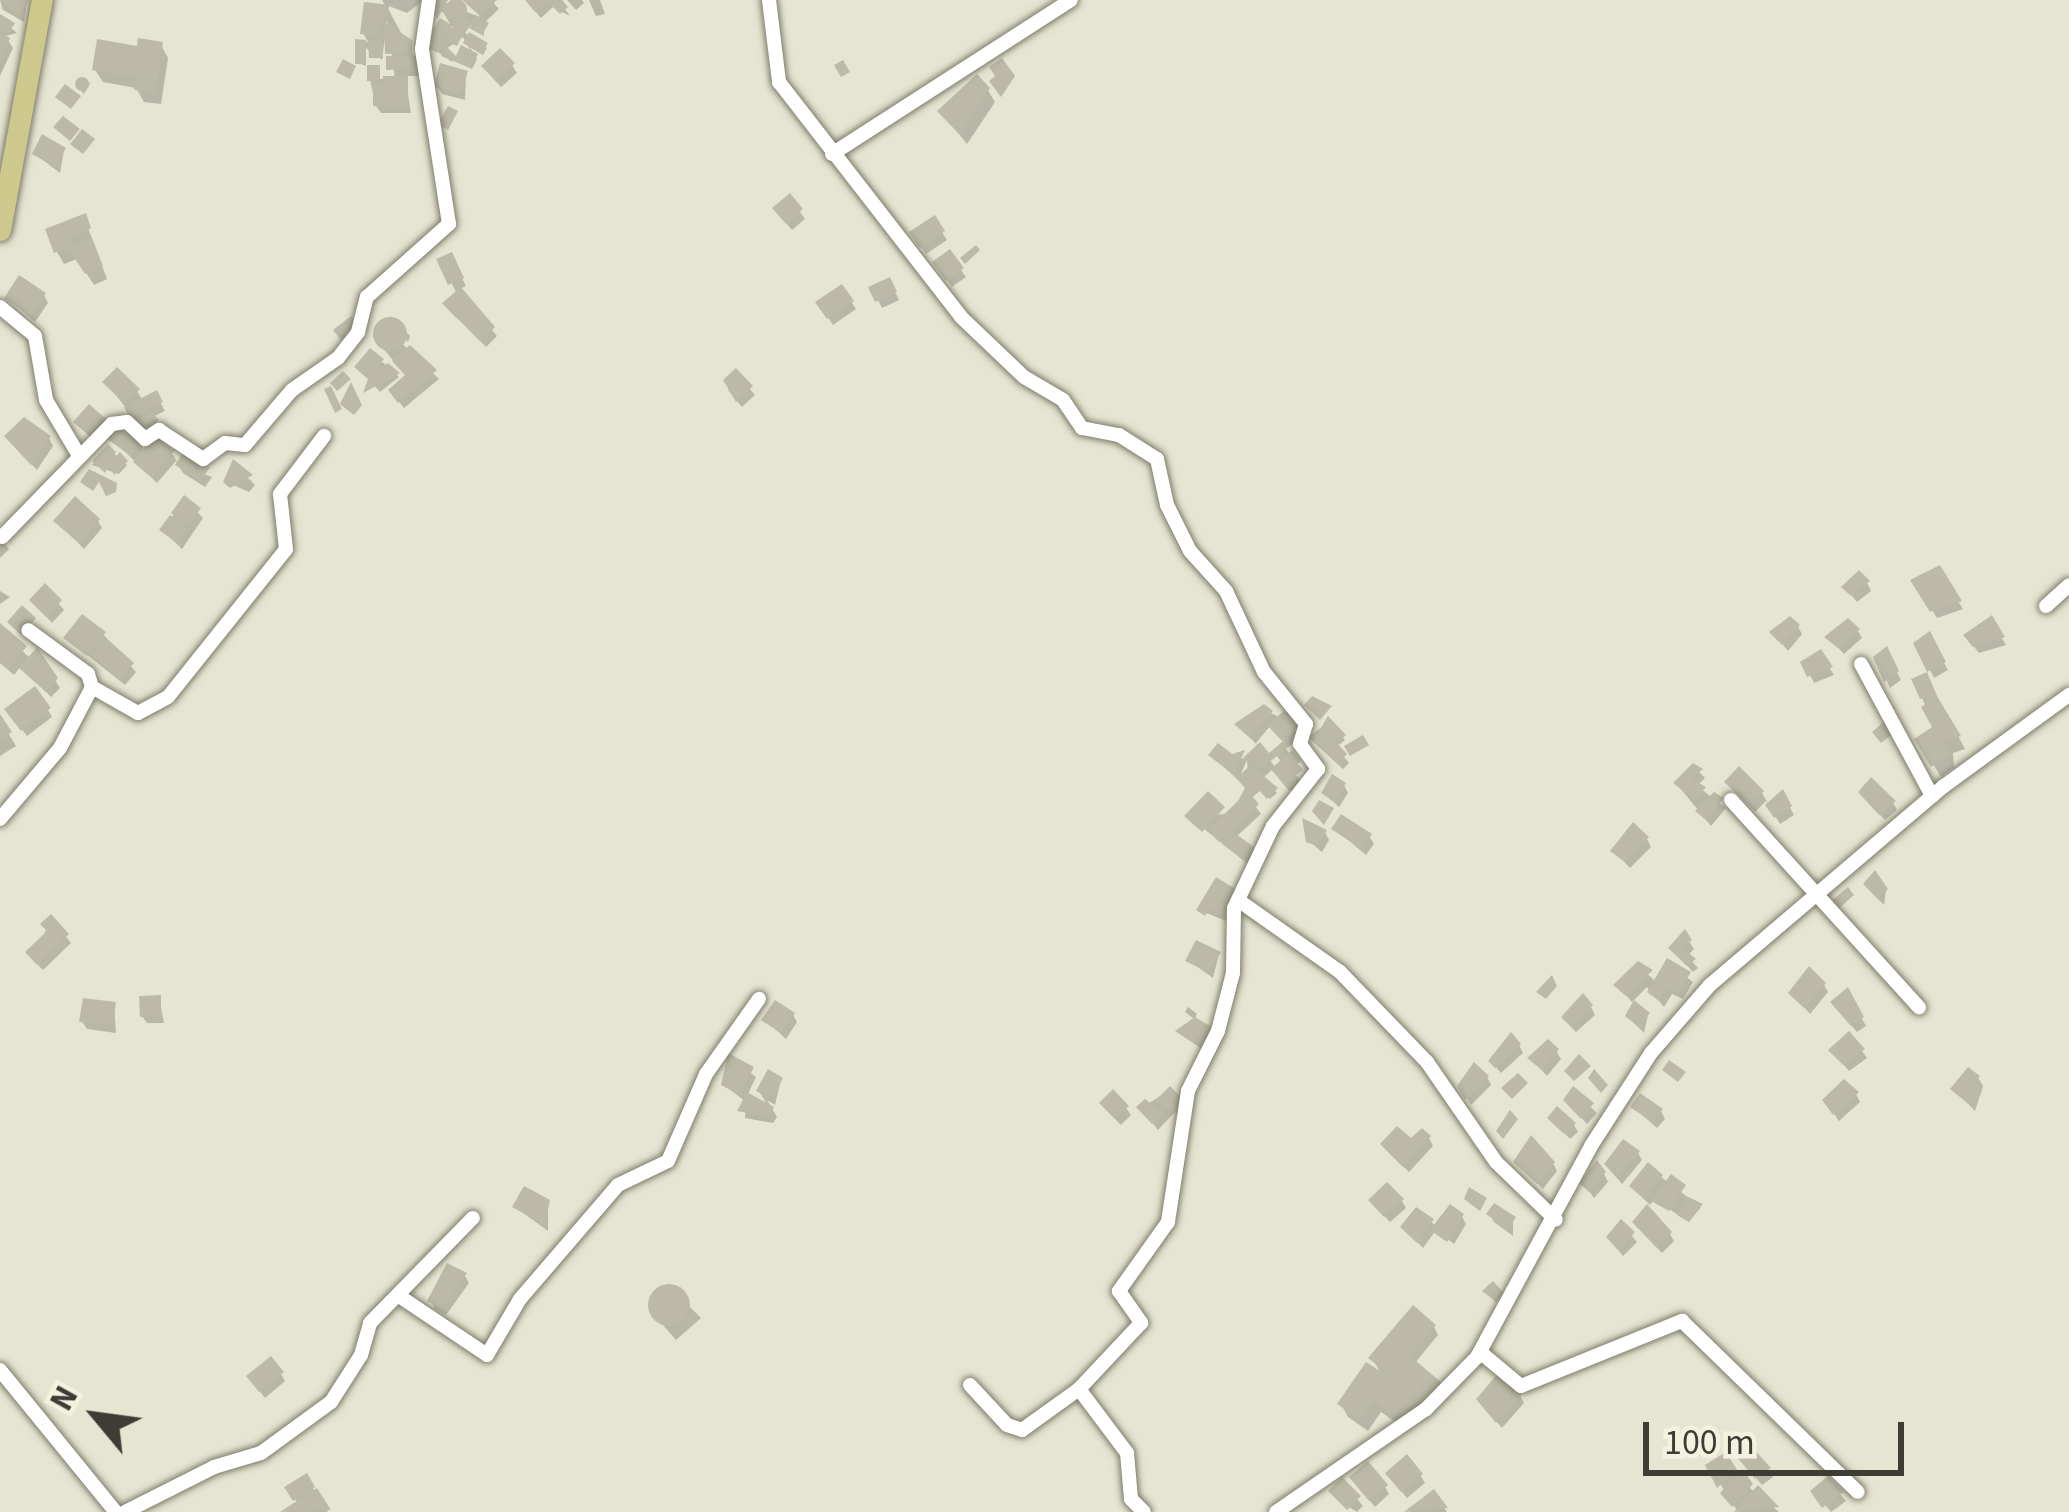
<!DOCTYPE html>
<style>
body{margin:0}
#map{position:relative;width:2069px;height:1512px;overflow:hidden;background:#e6e5d1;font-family:"Source Sans 3",sans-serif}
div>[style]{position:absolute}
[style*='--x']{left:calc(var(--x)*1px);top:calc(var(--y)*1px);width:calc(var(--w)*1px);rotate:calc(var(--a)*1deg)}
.shadow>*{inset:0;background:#0003}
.building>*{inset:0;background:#bcbaa7}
.round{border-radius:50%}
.roads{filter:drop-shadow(0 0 3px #7e7d6b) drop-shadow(0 0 3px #7e7d6b)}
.street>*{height:14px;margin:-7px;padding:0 7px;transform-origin:7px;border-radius:7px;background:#fff}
.primary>*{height:21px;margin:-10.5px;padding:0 10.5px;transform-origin:10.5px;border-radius:10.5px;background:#cdc88b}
span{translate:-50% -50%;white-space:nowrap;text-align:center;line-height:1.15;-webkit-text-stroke:10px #f4f2de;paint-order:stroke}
.north{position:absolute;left:36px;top:1356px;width:120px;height:120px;-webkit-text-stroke:9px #f4f2de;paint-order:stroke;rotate:299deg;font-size:33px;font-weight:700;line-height:48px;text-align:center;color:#3e3d35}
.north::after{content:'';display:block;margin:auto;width:42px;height:54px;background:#3e3d35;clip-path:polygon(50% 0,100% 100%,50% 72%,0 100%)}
.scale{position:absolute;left:1643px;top:1422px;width:261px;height:54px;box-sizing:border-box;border:6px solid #3e3d35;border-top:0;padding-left:15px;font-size:36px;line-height:42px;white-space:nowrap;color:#3e3d35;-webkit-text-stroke:9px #f4f2de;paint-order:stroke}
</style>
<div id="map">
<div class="shadow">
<i style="clip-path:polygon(0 0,27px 2px,24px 22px,3px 10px)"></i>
<i style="clip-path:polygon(382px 0,424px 0,407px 13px,386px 5px,419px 66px,419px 76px,405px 76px,411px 113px,381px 113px,376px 106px,370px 80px,379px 68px,380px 79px,395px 79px,387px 20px,382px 60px,366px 48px,366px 66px,358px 63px,358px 42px,368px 42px,363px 33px,386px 8px)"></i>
<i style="clip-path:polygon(439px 0,477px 16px,465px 33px,487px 48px,483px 55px,470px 47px,477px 59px,472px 69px,459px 62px,473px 55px,463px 37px,446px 49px,453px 55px,452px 62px,428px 45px,441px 22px,453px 29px,443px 12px,435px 13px)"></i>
<i style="clip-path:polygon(471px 0,491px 0,499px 9px,484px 23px,484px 36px,473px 28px,481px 13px)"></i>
<i style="clip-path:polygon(526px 0,558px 0,570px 16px,553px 7px,541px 18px)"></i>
<i style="clip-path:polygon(567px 0,582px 0,584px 3px,576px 10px)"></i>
<i style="clip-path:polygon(589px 0,600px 0,605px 14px,596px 16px)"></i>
<i style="clip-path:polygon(0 18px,17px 33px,5px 36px,13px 48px,0 76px)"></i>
<i style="clip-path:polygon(161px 45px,168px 58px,161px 104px,144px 102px,136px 88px,103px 82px,95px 70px)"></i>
<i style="clip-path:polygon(512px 65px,517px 73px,501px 87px,489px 74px)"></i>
<i style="clip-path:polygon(466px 73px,465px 100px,442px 94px,437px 86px)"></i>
<i style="clip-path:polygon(91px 82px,84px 94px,77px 87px)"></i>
<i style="clip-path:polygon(987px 89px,995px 102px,967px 144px,941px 111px)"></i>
<i style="clip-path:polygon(64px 150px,60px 173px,35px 154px)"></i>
<i style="clip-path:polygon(789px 197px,805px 219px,792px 230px,780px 216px)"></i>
<i style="clip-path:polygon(84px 217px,107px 279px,94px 285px,77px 259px,64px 264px,57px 252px)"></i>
<i style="clip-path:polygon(934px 220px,947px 240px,926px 254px,913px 233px)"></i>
<i style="clip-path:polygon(949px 253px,966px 277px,952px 287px,936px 262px)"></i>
<i style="clip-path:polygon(450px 255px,466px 286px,459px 289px,497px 336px,486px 347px,450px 311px,457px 294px,440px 260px)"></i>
<i style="clip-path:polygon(889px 280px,899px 300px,882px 308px,872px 288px)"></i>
<i style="clip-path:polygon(842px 288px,856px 309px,833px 325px,819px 303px)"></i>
<i style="clip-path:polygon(44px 295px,48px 303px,35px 322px,7px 298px)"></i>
<i style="clip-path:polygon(391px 316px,410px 336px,408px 342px,389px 322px)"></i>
<i style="clip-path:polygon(384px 326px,439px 379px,404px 408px,396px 398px,411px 381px,373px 337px)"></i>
<i style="clip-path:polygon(381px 361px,399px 377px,380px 392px,358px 368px)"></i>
<i style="clip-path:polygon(736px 373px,755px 395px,742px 407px,728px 390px)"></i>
<i style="clip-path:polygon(106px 383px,137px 391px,143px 401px,156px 394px,165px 411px,152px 417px,158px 425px,148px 435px)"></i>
<i style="clip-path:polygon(76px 422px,140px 442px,145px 452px,172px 453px,179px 465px,212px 477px,205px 487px,183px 473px,176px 461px,157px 483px,106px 433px,97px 444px)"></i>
<i style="clip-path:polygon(49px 438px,53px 446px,37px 470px,12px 444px)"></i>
<i style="clip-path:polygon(108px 448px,127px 465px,119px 474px,92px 465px)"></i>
<i style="clip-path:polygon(234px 464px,255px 485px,249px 492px,226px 482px)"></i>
<i style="clip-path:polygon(185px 499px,203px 518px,182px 549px,162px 530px)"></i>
<i style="clip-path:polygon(57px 521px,98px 521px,102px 528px,84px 549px)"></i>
<i style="clip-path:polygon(0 537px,9px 549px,0 558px)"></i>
<i style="clip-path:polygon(1938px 569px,1963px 609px,1937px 618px,1914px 581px)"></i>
<i style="clip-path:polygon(1867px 583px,1871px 591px,1857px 602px,1845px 587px)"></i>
<i style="clip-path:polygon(45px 588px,64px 610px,52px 623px,32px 601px)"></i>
<i style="clip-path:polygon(0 591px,10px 597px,0 604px)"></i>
<i style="clip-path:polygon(1991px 620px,2006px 645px,1979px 653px,1971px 643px)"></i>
<i style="clip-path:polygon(1798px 627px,1802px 634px,1788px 651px,1773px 633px)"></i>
<i style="clip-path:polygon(0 630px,31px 659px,37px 652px,60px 688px,51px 697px,21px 666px,14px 675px,0 663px)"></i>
<i style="clip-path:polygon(1858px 631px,1862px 638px,1844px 654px,1828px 637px)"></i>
<i style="clip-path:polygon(103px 634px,136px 672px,125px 685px,66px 638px)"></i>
<i style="clip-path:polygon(1929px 636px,1948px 670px,1934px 678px,1917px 644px)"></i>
<i style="clip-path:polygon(1886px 650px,1901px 680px,1890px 688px,1877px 658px)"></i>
<i style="clip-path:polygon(1820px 653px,1834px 675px,1814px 683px,1804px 663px)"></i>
<i style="clip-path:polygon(1930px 683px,1965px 749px,1953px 753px,1954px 767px,1941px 777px,1918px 740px,1936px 728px,1922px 698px)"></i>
<i style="clip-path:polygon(48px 710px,52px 717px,27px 736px,13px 717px)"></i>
<i style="clip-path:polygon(evenodd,1271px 713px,1306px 731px,1286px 749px,1303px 770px,1294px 777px,1295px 796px,1274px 768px,1262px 779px,1277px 793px,1270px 799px,1261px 790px,1250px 799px,1261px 814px,1236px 837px,1254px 869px,1188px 816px,1226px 814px,1249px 789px,1247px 760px,1238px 780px,1211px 755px,1247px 759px,1259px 747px,1238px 725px,1271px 713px,1271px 725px,1285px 743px,1274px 752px,1282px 763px,1276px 768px,1256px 743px,1271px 725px)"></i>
<i style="clip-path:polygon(0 720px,16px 746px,0 756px)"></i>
<i style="clip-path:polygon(1329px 722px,1345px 740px,1336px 747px,1349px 763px,1343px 769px,1308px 737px)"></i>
<i style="clip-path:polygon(1694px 767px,1705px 778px,1697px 786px,1726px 808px,1711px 826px,1676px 783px)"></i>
<i style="clip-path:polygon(1728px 782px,1762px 793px,1769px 805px,1782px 793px,1794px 815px,1780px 824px,1766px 801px,1755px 812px)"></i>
<i style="clip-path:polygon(1344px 785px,1348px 793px,1339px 807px,1324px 793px)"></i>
<i style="clip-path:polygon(1866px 800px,1893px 802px,1897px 810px,1885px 820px)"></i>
<i style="clip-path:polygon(1335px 829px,1369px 836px,1374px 844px,1366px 855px)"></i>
<i style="clip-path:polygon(1325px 832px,1329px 840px,1322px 852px,1309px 841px)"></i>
<i style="clip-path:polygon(1647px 839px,1651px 847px,1630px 868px,1614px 851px)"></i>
<i style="clip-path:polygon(1886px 890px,1884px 905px,1871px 892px)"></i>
<i style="clip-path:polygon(1239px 899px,1226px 921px,1199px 910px)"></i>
<i style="clip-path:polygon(51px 918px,71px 943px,43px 970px,33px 960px)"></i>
<i style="clip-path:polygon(1684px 934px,1694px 949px,1687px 956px,1698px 968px,1693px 972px,1672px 949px)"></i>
<i style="clip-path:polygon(1219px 954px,1213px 978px,1189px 961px)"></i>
<i style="clip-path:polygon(1668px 963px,1693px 982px,1683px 999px,1672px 994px,1664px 1007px,1647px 987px,1632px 1002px,1617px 985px,1638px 965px,1656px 982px)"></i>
<i style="clip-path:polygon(1824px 985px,1828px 992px,1810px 1014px,1792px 993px)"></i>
<i style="clip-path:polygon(1847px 991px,1866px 1026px,1857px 1032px,1838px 1010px)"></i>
<i style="clip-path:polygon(159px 998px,164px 1023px,147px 1023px,142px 1016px)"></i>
<i style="clip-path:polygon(114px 1005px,116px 1033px,87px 1029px,82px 1021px)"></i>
<i style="clip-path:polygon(1188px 1007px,1197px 1014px,1194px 1019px,1185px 1012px)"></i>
<i style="clip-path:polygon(1591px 1007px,1595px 1015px,1576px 1032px,1569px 1025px)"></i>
<i style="clip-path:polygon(793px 1015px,797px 1022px,786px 1039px,765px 1020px)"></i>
<i style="clip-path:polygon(1648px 1015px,1644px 1033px,1628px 1017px)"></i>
<i style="clip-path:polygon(1519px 1045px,1523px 1053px,1501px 1073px,1491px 1061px)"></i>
<i style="clip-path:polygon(1556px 1051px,1561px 1059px,1547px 1076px,1531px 1059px)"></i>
<i style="clip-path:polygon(1832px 1051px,1862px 1051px,1867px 1058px,1849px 1071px)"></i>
<i style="clip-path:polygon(729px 1057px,756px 1077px,747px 1096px,769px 1108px,759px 1091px,781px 1080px,775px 1105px,767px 1100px,777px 1117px,773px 1123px,745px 1118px,746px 1102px,724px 1085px)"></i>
<i style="clip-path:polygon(1487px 1077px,1491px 1085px,1471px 1105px,1460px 1086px)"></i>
<i style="clip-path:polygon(1978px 1078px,1983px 1086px,1975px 1111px,1954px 1089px)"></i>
<i style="clip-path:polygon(1170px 1090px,1182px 1103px,1180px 1117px,1175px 1112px,1158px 1130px,1141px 1108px)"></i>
<i style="clip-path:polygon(1574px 1091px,1597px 1113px,1587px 1124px,1566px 1101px)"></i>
<i style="clip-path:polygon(1856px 1094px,1860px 1102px,1839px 1121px,1830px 1108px)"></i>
<i style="clip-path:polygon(1633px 1107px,1661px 1111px,1665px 1119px,1657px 1128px)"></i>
<i style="clip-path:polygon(1126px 1108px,1131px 1115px,1121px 1125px,1107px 1111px)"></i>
<i style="clip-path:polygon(1550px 1118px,1574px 1125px,1578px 1132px,1570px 1139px)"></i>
<i style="clip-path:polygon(1429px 1138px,1433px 1146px,1409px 1172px,1388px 1152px)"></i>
<i style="clip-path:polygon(1638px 1153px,1642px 1160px,1622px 1184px,1612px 1172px)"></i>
<i style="clip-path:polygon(1517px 1162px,1553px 1163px,1557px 1171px,1543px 1189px)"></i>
<i style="clip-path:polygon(1604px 1174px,1608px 1182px,1594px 1198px,1583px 1183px)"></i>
<i style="clip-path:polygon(1661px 1177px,1701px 1207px,1689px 1222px,1654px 1199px,1650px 1205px,1632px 1187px)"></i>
<i style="clip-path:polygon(1402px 1201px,1406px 1208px,1390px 1222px,1377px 1208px)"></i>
<i style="clip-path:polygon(548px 1203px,548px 1231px,515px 1207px)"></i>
<i style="clip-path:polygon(1490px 1214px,1513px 1219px,1513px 1236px,1494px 1222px)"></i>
<i style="clip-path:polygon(1462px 1217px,1466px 1224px,1454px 1244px,1436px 1230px,1423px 1248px,1404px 1228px,1431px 1221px,1436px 1228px)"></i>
<i style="clip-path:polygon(1621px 1223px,1637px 1242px,1623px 1256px,1614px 1245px)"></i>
<i style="clip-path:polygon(1640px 1230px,1670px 1234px,1674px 1241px,1662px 1253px)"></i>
<i style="clip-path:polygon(465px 1276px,469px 1283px,446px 1315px,435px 1309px,431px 1301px)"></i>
<i style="clip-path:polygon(668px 1285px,701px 1318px,676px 1340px,650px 1310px)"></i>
<i style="clip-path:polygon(1434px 1327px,1438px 1335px,1414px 1364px,1446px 1397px,1431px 1414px,1425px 1406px,1408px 1431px,1381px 1412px,1368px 1431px,1348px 1417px,1341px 1404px,1382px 1375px,1372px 1358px)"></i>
<i style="clip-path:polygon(281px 1374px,285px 1381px,265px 1398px,254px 1384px)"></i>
<i style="clip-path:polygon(1520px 1395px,1524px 1403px,1502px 1428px,1484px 1407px)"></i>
<i style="clip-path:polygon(1750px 1450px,1773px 1477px,1762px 1485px,1745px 1465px)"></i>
<i style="clip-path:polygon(1725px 1456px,1738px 1478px,1779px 1512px,1738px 1512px,1709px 1466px)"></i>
<i style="clip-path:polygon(1420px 1475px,1425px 1483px,1407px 1498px,1393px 1481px)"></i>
<i style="clip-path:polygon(306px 1477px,328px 1512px,286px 1512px,298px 1504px,288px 1488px)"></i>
<i style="clip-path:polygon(1828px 1480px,1846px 1501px,1831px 1512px,1814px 1492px)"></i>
<i style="clip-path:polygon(1342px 1482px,1363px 1506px,1357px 1512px,1336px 1499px)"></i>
<i style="clip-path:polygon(1357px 1485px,1385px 1487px,1389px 1494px,1375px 1507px)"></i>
<i style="clip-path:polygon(1434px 1493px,1447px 1512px,1409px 1512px)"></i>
</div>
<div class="building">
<i class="round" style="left:445px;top:-1px;width:22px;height:22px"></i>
<i style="clip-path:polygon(0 0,29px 0,20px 16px)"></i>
<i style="clip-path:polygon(435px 0,448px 0,437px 19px,430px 11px)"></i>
<i style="clip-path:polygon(462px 0,497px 0,480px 16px)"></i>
<i style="clip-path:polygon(525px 0,562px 0,568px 7px,560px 14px,547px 1px,535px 12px)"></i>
<i style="clip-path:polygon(364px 2px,390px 5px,377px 36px,360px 34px)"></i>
<i style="clip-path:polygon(0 14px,15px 23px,8px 34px,0 29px)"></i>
<i style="clip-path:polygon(476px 15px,489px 23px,482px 35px,469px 28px)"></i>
<i style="clip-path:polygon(458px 16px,469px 22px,457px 46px,446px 41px)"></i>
<i style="clip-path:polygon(440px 18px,452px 25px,437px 53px,424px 45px)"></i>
<i style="clip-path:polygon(384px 22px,412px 40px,412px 53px,385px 54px)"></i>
<i style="clip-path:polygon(0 32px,10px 38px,0 64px)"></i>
<i style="clip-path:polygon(469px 32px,488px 43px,481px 54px,463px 43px)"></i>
<i style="clip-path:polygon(138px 38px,163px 42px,155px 93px,134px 90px,136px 77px,92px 70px,97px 39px,137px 46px)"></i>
<i style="clip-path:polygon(355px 39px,366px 40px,366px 64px,355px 64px)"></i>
<i style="clip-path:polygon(368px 40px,382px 40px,383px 58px,369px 58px)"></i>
<i style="clip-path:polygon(461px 45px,478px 54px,470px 68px,441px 56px,446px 46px,456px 56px)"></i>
<i style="clip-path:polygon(500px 48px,515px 63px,496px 81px,481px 66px)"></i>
<i style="clip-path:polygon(386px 56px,416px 56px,416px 69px,386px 70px)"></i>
<i style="clip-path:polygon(1002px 58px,1015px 76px,1001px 97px,989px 81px,995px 76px,989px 67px)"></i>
<i style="clip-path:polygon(343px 59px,356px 66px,350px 79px,336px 72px)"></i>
<i style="clip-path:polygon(843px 60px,850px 72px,841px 77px,834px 65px)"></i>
<i style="clip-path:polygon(440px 63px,468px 71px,461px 94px,434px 87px)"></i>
<i style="clip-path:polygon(367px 65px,380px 65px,380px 81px,367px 81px)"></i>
<i style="clip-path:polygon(977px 74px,990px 88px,959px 134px,937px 111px)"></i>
<i style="clip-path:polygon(383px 76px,408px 76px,408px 106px,373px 106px,373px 85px,382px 85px)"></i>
<i class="round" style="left:75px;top:77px;width:14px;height:14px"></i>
<i style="clip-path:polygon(65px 84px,81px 96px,71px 109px,55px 97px)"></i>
<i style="clip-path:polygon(448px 106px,458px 111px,448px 130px,438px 124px)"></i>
<i style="clip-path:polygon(63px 116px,80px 129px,70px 141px,53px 127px)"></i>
<i style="clip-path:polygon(82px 129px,95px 139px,83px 154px,70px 144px)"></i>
<i style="clip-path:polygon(42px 134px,66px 148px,55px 167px,32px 154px)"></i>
<i style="clip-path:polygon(790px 193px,803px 209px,786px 224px,772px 208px)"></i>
<i style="clip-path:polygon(86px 213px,91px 228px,71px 236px,74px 245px,92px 238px,103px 266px,85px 274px,68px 248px,54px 253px,45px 229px)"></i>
<i style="clip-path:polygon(935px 215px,945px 231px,920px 248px,909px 232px)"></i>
<i style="clip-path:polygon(976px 245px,980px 250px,965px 264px,960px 258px)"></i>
<i style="clip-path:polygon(950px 249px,964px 268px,946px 281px,932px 262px)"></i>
<i style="clip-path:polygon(452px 252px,464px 278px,448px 285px,436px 259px)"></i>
<i style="clip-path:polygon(19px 275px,46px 293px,31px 316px,4px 298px)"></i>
<i style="clip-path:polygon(890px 277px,897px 292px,875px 302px,868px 287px)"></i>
<i style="clip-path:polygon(842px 284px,854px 301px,827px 319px,815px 302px)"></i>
<i style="clip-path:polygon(461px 287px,495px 327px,480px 341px,459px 319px,470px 307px,456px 318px,442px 303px)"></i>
<i style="clip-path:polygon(351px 316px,359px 326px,341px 340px,333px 330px)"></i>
<i class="round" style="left:373px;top:317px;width:34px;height:34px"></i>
<i style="clip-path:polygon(410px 345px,437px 370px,398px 403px,388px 390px,405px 375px,392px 361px)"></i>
<i style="clip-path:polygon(370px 348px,384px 359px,374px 371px,388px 363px,400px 373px,363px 393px,368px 379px,354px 367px)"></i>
<i style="clip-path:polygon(117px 367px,140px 389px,125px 404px,102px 382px)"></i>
<i style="clip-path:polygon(736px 368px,753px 386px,736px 402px,723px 380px)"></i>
<i style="clip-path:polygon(343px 371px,351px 379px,337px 391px,330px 383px)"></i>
<i style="clip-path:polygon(351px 382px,362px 405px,354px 415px,340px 404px)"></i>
<i style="clip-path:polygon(331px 386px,342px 409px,335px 413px,324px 389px)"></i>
<i style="clip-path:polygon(157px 390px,163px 402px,130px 419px,124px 407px)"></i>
<i style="clip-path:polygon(89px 404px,107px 420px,92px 438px,73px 422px)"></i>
<i style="clip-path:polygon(150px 411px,159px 420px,145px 434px,136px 424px)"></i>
<i style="clip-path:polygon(24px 417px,51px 436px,31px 465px,4px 436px)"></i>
<i style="clip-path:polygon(113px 427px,142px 439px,131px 456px,106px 438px)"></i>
<i style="clip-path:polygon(155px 435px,174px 451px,152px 478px,133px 462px)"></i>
<i style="clip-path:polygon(108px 444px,116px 452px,105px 473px,92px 461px)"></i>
<i style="clip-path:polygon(120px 452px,128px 461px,114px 475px,108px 464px)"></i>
<i style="clip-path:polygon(182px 454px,210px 467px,200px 481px,175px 465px)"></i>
<i style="clip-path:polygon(233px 459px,253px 475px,230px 488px,223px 482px)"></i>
<i style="clip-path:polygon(89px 469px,117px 483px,116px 492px,106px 496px,99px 482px,93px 491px,80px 482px)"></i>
<i style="clip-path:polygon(184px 495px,201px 508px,188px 526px,171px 513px)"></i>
<i style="clip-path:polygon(75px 496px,100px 519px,79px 543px,53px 521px)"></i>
<i style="clip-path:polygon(170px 515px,188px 528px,177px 543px,159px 530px)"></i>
<i style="clip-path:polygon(1940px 565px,1962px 601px,1930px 612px,1910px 580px)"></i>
<i style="clip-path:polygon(1859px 570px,1870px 581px,1851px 596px,1841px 587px)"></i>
<i style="clip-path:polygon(45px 583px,62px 600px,46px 617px,29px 600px)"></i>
<i style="clip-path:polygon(22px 605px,36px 618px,21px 635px,7px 622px)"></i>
<i style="clip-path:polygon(82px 614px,106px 632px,87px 656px,63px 638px)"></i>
<i style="clip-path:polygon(1992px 615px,2005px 637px,1973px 647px,1963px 635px)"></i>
<i style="clip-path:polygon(1790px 616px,1800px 625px,1782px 645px,1769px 632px)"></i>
<i style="clip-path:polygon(1848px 618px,1860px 629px,1838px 648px,1824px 637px)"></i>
<i style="clip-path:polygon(0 623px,27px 646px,8px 669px,0 662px)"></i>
<i style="clip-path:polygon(1930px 631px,1946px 662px,1927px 672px,1913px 643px)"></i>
<i style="clip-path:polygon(105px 637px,134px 663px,120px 680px,90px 654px)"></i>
<i style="clip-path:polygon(1887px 646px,1899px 671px,1884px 682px,1873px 657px)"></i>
<i style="clip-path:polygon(37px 647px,58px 678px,46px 692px,19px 668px)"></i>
<i style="clip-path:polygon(1821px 649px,1833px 667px,1807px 677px,1800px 662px)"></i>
<i style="clip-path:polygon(1927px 672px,1937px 696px,1920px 699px,1911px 679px)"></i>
<i style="clip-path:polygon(35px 686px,51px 708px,21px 731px,4px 709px)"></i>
<i style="clip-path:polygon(1312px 696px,1332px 706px,1320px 720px,1304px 705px)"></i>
<i style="clip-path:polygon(1937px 696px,1961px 736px,1944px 743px,1948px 753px,1931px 767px,1914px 739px,1932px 727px,1921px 707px)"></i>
<i style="clip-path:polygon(1264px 704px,1273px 711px,1250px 738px,1234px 724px)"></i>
<i style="clip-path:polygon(1284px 711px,1304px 722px,1282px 741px,1267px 725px)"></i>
<i style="clip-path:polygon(0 714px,12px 732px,0 740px)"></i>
<i style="clip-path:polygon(1328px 716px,1346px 735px,1337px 743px,1347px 754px,1337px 764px,1314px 740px)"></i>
<i style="clip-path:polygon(1889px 717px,1894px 733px,1881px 743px,1872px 732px)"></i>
<i style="clip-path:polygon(1363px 735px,1369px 745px,1350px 756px,1344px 746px)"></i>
<i style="clip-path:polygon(1283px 741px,1288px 747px,1261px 769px,1243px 758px,1260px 742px,1269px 753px)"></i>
<i style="clip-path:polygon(1218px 743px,1232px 754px,1245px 750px,1234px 775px,1208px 755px)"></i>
<i style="clip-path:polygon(1292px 750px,1301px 761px,1291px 769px,1301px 781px,1289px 791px,1271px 769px)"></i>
<i style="clip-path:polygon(1693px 763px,1703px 769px,1691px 779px,1706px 787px,1695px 800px,1673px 783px)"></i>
<i style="clip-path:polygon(1251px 765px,1278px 788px,1267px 799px,1258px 789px,1251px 795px,1259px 804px,1219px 842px,1208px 830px,1238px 801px,1245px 788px,1236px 778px)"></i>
<i style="clip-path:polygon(1739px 766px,1764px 791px,1750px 806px,1724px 782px)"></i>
<i style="clip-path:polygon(1332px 774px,1346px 783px,1334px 802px,1321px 793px)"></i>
<i style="clip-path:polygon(1871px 777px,1896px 801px,1879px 815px,1858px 792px)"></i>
<i style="clip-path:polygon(1783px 789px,1792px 806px,1774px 818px,1765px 805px)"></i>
<i style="clip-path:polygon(1208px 791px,1225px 807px,1202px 832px,1184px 816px)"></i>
<i style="clip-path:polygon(1714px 792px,1724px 798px,1706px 820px,1695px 811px)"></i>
<i style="clip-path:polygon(1319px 800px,1334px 808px,1324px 825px,1312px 811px)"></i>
<i style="clip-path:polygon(1341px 814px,1372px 834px,1362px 849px,1331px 829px)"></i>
<i style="clip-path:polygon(1302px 818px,1327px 830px,1317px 846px,1306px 842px)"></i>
<i style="clip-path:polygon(1633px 822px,1649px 837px,1625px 862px,1610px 851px)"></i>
<i style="clip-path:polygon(1232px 831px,1259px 851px,1249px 864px,1222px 844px)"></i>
<i style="clip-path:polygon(1875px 870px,1888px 889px,1878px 899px,1863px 884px)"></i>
<i style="clip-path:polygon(1216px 877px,1237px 890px,1222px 915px,1210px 908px,1205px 916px,1196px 910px)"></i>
<i style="clip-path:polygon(1848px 887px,1854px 895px,1835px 912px,1829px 903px)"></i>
<i style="clip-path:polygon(51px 914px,69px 934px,37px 965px,25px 952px,47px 931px,40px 924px)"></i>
<i style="clip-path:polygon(1685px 929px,1692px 940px,1683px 948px,1696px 959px,1687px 966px,1668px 948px)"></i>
<i style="clip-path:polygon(1196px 940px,1221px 952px,1208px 972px,1185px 961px)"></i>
<i style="clip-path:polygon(1667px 958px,1691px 972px,1678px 993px,1667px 988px,1659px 1001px,1647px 992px)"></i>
<i style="clip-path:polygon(1638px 961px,1653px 970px,1626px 996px,1613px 985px)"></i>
<i style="clip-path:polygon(1809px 966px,1826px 983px,1804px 1008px,1788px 993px)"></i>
<i style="clip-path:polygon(1552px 975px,1557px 986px,1546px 999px,1536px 992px)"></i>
<i style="clip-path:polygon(1848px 987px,1864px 1017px,1851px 1026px,1830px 1002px)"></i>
<i style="clip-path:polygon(1583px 993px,1593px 1005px,1571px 1027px,1561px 1017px)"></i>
<i style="clip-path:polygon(161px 995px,161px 1016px,140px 1017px,139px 996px)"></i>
<i style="clip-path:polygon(83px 998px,116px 1002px,113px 1026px,79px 1022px)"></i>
<i style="clip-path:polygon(775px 1000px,795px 1013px,781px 1033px,761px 1020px)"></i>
<i style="clip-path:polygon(1634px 1000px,1650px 1013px,1639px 1027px,1625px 1016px)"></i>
<i style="clip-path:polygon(1195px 1017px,1216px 1030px,1205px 1051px,1175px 1031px)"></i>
<i style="clip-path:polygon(1849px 1031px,1865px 1049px,1843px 1065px,1828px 1050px)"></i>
<i style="clip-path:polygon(1511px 1032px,1521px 1044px,1495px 1068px,1488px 1061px)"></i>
<i style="clip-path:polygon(1548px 1039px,1559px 1049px,1542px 1070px,1527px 1058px)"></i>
<i style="clip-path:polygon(728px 1053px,754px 1067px,740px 1095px,721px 1085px)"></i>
<i style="clip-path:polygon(1579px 1054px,1591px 1066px,1574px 1081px,1564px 1071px)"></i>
<i style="clip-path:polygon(1669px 1060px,1686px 1072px,1678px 1082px,1662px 1070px)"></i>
<i style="clip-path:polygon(1474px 1062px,1489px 1076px,1465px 1100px,1457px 1086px)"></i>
<i style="clip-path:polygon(1968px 1067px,1980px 1076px,1974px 1084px,1982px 1091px,1971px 1106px,1950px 1089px)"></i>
<i style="clip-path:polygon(768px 1069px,783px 1078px,771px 1099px,756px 1091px)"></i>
<i style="clip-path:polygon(1594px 1069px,1608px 1085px,1601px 1093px,1588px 1078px)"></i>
<i style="clip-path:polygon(1518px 1073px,1528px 1083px,1512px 1099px,1501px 1088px)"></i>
<i style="clip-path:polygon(1844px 1079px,1859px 1092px,1833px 1115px,1822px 1100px)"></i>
<i style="clip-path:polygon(1170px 1086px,1185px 1101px,1174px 1111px,1155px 1101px)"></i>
<i style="clip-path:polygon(1573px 1086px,1594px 1103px,1581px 1119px,1563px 1100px)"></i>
<i style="clip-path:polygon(1113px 1089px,1129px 1106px,1115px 1119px,1099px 1103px)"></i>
<i style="clip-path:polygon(747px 1092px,774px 1107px,769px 1117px,737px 1111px)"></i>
<i style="clip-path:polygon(1640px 1093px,1663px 1109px,1652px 1122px,1630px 1107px)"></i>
<i style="clip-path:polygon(1145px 1099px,1164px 1113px,1152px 1124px,1136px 1107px)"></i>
<i style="clip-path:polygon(1557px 1106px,1576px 1123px,1564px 1134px,1547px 1118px)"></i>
<i style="clip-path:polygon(1510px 1110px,1518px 1119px,1503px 1139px,1496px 1131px)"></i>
<i style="clip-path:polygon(1397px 1126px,1411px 1138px,1422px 1128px,1431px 1136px,1403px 1167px,1380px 1144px)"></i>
<i style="clip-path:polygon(1531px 1135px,1555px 1162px,1537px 1184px,1513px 1162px)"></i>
<i style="clip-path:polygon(1623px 1139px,1640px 1151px,1617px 1178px,1604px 1164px)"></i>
<i style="clip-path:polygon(1597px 1160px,1606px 1172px,1589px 1192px,1579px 1183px)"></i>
<i style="clip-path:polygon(1648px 1162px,1663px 1175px,1644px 1199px,1629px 1186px)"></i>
<i style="clip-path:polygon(1671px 1174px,1686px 1185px,1669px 1211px,1651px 1201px)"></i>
<i style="clip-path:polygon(1387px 1182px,1404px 1199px,1384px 1217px,1368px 1200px)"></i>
<i style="clip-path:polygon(524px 1186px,550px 1200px,545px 1225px,512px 1207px)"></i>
<i style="clip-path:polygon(1469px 1187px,1487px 1198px,1480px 1211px,1464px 1199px)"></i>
<i style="clip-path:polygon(1688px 1197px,1703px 1204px,1687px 1221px,1677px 1215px)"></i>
<i style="clip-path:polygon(1494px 1203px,1516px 1217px,1508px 1230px,1486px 1214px)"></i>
<i style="clip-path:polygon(1450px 1204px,1464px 1214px,1447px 1242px,1430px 1230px)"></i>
<i style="clip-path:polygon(1647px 1204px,1672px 1232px,1656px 1247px,1632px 1222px)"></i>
<i style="clip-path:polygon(1416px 1207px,1434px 1219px,1417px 1243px,1400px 1227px)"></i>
<i style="clip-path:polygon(1621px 1219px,1635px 1232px,1618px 1250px,1606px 1237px)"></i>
<i style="clip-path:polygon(447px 1263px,467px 1273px,442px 1309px,427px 1301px)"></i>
<i style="clip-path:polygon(1493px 1281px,1505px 1294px,1496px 1302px,1482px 1291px)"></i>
<i class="round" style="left:648px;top:1284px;width:42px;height:42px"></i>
<i style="clip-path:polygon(1413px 1305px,1436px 1325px,1410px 1356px,1441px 1382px,1422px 1404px,1417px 1396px,1400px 1420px,1373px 1401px,1360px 1420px,1337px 1404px,1366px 1362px,1408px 1389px,1368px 1358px)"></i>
<i style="clip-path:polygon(271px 1356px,284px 1372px,259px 1392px,246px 1376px)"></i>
<i style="clip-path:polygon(1500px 1371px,1522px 1394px,1496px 1423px,1476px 1399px)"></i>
<i style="clip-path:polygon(1751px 1446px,1771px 1468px,1755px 1479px,1737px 1457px)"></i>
<i style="clip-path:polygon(1726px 1452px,1737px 1470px,1717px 1488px,1705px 1465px)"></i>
<i style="clip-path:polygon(1407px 1454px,1423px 1474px,1401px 1492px,1385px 1473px)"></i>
<i style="clip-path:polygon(1368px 1461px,1388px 1485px,1369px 1501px,1349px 1477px)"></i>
<i style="clip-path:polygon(1742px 1469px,1753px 1484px,1732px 1507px,1720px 1493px)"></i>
<i style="clip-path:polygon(307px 1473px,315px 1487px,293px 1501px,284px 1487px)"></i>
<i style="clip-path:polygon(1828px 1476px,1844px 1492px,1822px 1508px,1810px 1491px)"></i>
<i style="clip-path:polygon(1342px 1477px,1361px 1496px,1347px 1510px,1328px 1491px)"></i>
<i style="clip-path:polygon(1758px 1485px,1779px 1507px,1734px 1512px)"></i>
<i style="clip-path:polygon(317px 1488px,331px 1510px,280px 1512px)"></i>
<i style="clip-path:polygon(1434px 1489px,1448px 1508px,1404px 1512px)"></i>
</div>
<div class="roads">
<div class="street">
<i style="--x:769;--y:0;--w:83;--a:83"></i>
<i style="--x:779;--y:82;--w:297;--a:52.2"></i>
<i style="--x:961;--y:317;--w:87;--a:43.6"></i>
<i style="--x:1024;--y:377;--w:45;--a:30.5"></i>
<i style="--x:1063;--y:400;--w:34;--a:56"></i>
<i style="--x:1082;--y:428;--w:38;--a:11"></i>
<i style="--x:1119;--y:435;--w:45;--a:32.3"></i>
<i style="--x:1157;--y:459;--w:47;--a:77.7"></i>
<i style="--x:1167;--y:505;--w:51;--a:63.4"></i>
<i style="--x:1190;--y:551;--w:54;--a:48"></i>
<i style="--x:1226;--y:591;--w:89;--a:64.9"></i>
<i style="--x:1264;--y:672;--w:67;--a:51.1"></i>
<i style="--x:1306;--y:724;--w:21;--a:107"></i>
<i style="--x:1300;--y:744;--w:31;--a:54"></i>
<i style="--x:1318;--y:769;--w:73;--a:128.3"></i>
<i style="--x:1273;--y:826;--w:91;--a:115.4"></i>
<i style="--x:1234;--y:908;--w:65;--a:90.9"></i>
<i style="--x:1233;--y:973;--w:60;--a:104.5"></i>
<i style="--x:1218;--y:1031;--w:67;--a:116.6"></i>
<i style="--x:1188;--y:1091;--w:133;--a:98.7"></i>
<i style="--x:1168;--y:1222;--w:85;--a:125.4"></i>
<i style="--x:1119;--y:1291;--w:39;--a:55"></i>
<i style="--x:1141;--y:1323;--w:91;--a:133.2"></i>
<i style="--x:1079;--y:1389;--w:80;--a:53.1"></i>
<i style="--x:1127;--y:1453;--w:46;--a:85"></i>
<i style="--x:1131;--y:1499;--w:18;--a:45"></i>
<i style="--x:832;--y:154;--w:284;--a:-32.8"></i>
<i style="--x:0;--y:307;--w:45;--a:39.6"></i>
<i style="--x:35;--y:336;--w:65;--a:80.2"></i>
<i style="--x:46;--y:400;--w:63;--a:59.3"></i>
<i style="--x:2;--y:537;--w:158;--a:-45.8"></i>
<i style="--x:112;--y:424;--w:15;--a:-8"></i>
<i style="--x:127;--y:422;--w:25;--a:43"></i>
<i style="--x:145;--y:439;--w:17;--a:-33"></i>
<i style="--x:159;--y:430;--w:53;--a:33.4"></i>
<i style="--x:203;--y:459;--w:27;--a:-36"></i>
<i style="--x:225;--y:443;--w:20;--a:6"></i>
<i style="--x:245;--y:445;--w:72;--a:-49.5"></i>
<i style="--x:292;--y:390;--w:56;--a:-34.8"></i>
<i style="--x:338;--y:358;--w:33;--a:-52"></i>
<i style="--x:358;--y:332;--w:36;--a:-76"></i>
<i style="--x:367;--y:297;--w:110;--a:-41.7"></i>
<i style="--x:449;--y:224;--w:177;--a:-98.8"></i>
<i style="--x:422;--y:49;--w:49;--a:-81.9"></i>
<i style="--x:2046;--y:606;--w:31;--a:-42"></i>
<i style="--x:1861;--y:664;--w:150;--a:61.7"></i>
<i style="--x:92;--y:687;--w:53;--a:29.5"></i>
<i style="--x:138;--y:713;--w:34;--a:-28"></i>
<i style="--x:168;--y:697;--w:189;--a:-51.4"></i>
<i style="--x:286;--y:549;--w:55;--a:-96.2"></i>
<i style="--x:280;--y:494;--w:73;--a:-52.8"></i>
<i style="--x:1731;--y:800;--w:280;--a:47.8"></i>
<i style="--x:0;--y:819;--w:93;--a:-49.8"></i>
<i style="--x:60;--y:748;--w:69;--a:-62.3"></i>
<i style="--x:92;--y:687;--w:14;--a:-107"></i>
<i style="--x:88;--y:674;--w:74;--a:-143.7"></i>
<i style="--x:1238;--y:900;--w:125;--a:35.2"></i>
<i style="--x:1340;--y:972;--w:125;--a:46"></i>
<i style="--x:1427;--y:1062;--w:121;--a:55.4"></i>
<i style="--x:1496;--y:1162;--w:83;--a:44"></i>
<i style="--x:399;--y:1296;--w:106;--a:33.8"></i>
<i style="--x:487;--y:1355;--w:65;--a:-59.5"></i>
<i style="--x:520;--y:1299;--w:150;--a:-49.3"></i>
<i style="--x:618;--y:1185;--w:55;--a:-25.6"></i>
<i style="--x:668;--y:1161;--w:95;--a:-66.4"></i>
<i style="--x:706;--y:1074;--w:92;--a:-54.8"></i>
<i style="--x:1480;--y:1352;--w:53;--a:39.7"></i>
<i style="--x:1521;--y:1386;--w:174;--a:-22"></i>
<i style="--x:1682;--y:1321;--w:245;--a:44.2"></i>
<i style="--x:0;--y:1370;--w:183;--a:50.8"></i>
<i style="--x:970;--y:1385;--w:54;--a:47.2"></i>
<i style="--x:1007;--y:1425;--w:16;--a:18"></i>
<i style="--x:1022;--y:1430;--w:70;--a:-35.7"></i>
<i style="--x:125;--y:1512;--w:100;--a:-26.8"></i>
<i style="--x:214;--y:1467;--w:49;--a:-16.6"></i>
<i style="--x:261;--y:1453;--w:87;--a:-36.1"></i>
<i style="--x:331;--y:1402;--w:56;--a:-57.4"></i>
<i style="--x:361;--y:1355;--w:33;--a:-74"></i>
<i style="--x:370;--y:1323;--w:147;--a:-45.6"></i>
<i style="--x:1276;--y:1512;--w:182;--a:-34.5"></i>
<i style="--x:1426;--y:1409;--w:73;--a:-45.6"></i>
<i style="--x:1477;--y:1357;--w:240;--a:-61.6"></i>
<i style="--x:1591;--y:1146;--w:111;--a:-57.2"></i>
<i style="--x:1651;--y:1053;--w:90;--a:-49.1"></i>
<i style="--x:1710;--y:985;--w:307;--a:-40.4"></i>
<i style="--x:1944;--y:786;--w:155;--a:-36.1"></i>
</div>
<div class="primary">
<i style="--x:0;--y:230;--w:234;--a:-79.7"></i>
</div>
</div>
<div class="north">N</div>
<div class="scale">100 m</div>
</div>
